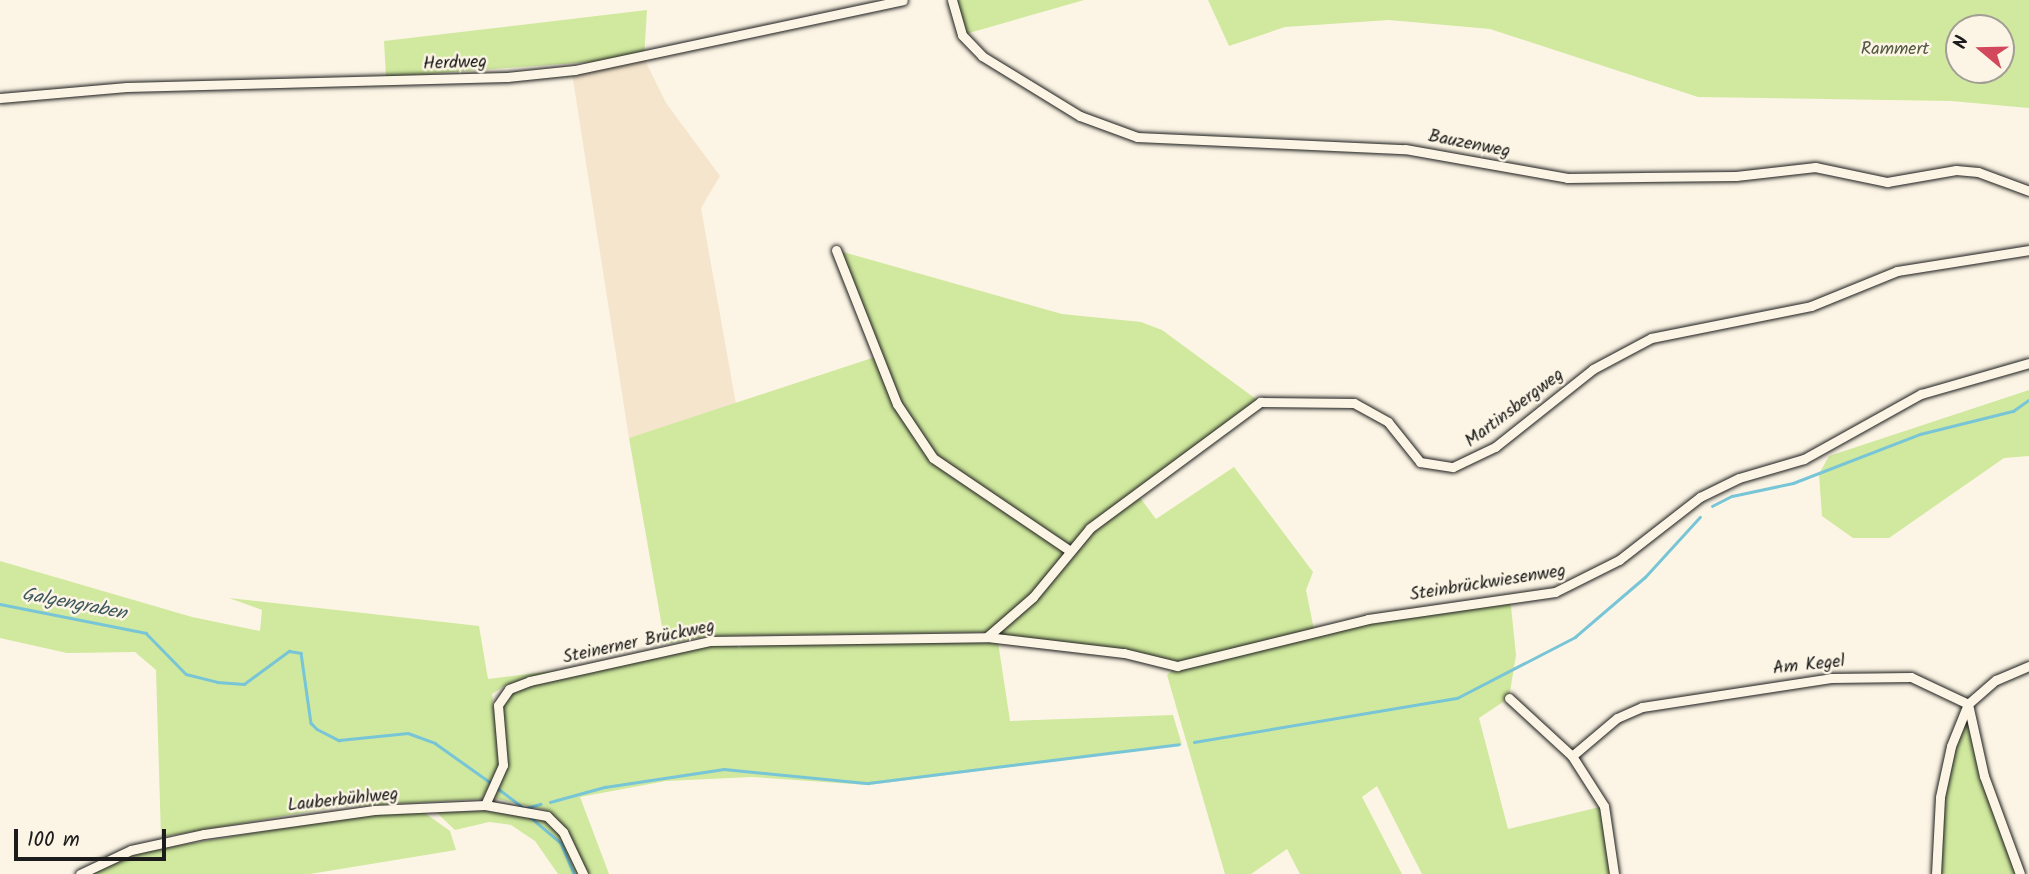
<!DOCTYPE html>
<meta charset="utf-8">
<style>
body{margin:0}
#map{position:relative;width:2029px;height:874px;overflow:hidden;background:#fcf5e5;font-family:Kalam,sans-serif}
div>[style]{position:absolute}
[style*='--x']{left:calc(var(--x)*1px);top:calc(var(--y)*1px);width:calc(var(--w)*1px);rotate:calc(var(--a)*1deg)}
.built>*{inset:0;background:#f4e5cc}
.green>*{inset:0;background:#d0e99e}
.stream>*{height:2.5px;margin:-1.25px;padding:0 1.25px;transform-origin:1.25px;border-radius:1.25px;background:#78c5d7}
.roads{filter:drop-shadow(0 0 2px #1c1c1c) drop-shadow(0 0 2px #1c1c1c)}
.minor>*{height:9px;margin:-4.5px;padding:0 4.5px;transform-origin:4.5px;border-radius:4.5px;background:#fcf5e5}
span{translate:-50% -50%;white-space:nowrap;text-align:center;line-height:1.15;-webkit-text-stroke:5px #fcf5e5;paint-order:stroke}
.park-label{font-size:18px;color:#525a43}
.street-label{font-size:18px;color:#1c1c1c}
.water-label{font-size:19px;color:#3c575d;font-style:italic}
.north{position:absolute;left:1945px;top:14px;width:70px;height:70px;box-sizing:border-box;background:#fcf5e5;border:2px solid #a29e95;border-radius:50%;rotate:289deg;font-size:19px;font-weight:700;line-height:28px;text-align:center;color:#1c1c1c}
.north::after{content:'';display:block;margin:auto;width:24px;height:32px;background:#d1495b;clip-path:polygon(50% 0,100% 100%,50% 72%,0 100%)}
.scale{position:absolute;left:14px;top:829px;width:152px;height:32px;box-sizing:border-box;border:4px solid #1c1c1c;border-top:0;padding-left:9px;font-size:21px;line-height:24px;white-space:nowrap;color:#1c1c1c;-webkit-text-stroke:5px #fcf5e5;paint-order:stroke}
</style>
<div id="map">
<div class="built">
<i style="clip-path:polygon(644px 58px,666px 103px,720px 176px,701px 208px,736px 404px,629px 438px,572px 73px)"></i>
</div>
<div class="green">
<i style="clip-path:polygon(952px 0,1084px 0,962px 35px)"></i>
<i style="clip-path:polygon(evenodd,1208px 0,2029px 0,2029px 108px,1951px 101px,1698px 97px,1490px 29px,1389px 20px,1285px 27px,1229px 46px,1208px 0,2001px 28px,2001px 70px,1959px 70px,1959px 28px,2001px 28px)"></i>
<i style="clip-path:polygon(647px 10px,644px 58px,386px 77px,384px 41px)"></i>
<i style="clip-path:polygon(836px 250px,1062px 314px,1141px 322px,1162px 330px,1260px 402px,1135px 491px,1156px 519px,1234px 467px,1313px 572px,1306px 590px,1314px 630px,1510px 597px,1516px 655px,1509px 698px,1479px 718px,1508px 829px,1604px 806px,1614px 874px,1422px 874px,1377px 786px,1362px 797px,1402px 874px,1300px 874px,1287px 849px,1251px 874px,1225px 874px,1167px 675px,1176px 667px,1141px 658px,1011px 641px,992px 632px,709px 636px,665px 644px,629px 438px,875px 357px)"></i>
<i style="clip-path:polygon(2029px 390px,2029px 456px,2004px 458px,1889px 538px,1853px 538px,1822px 516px,1819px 474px,1829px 456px)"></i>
<i style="clip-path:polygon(0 561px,192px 617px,260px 631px,262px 610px,229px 598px,479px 626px,488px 679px,561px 670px,506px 685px,492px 694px,500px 766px,482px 799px,336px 807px,161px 837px,156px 670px,135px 652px,67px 653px,0 638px)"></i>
<i style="clip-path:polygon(998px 642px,1010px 721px,1173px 715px,1182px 745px,868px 785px,752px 777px,666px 781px,580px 797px,609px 874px,558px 874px,535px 841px,511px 825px,489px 822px,455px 830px,436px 812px,487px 811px,549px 821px,546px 810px,493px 798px,506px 769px,503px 703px,511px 692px,531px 683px,710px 643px,736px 643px,740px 649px,741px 644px)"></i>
<i style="clip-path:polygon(1968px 704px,1984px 776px,2020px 874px,1936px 874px,1940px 797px)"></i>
<i style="clip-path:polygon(422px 811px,450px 831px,456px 850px,310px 874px,90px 874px,145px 851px,373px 813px)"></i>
</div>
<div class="stream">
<i style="--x:1712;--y:506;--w:22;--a:-27"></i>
<i style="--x:1732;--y:496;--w:62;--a:-12"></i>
<i style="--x:1793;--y:483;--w:136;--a:-21.1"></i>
<i style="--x:1920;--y:434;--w:96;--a:-13.9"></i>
<i style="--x:2013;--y:411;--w:19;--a:-35"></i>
<i style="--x:0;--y:604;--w:149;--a:11.2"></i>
<i style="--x:146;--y:633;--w:57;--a:45.7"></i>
<i style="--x:186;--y:674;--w:32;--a:14"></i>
<i style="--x:217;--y:682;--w:27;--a:4"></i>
<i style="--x:244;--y:684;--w:56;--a:-36.3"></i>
<i style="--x:289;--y:651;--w:12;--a:9"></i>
<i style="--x:301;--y:653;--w:71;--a:81.9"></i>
<i style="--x:311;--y:723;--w:8;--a:45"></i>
<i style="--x:317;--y:729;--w:25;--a:27"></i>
<i style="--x:339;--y:740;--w:69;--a:-5.8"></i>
<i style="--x:408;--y:733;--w:29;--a:20"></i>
<i style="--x:435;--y:743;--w:69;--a:35.5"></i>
<i style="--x:1194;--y:742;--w:267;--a:-9.5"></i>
<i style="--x:1457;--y:698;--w:133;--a:-27.3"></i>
<i style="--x:1575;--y:637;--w:92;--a:-40.6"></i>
<i style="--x:1645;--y:577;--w:81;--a:-47.5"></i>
<i style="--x:496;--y:787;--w:38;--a:37"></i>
<i style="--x:550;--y:802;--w:57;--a:-15.3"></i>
<i style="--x:605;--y:787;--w:120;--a:-8.6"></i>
<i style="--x:724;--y:769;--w:145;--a:5.6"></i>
<i style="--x:868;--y:783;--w:313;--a:-7.1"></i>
<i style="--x:526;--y:808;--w:15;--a:-16"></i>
<i style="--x:529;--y:816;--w:42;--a:40.2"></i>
<i style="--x:561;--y:843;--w:34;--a:67"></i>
</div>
<div class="roads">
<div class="minor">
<i style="--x:952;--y:0;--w:36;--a:74"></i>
<i style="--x:962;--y:35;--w:29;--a:46"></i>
<i style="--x:982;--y:56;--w:115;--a:31.5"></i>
<i style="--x:1080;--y:116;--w:61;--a:20.2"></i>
<i style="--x:1137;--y:137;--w:268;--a:2.6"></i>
<i style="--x:1405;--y:149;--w:165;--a:10.1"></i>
<i style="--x:1567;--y:178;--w:169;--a:-0.7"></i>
<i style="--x:1736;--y:176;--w:80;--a:-6.5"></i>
<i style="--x:1815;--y:167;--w:74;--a:11.8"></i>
<i style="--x:1887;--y:182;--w:70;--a:-9.9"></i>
<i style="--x:1956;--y:170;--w:22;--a:5"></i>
<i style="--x:1978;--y:172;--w:54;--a:20.4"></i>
<i style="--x:0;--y:98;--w:127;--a:-5"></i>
<i style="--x:127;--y:87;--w:380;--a:-1.5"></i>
<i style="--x:507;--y:77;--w:68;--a:-5.9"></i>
<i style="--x:575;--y:70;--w:335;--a:-12"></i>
<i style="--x:836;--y:250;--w:166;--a:68.4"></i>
<i style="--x:897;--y:404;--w:65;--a:56.3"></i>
<i style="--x:933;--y:458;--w:164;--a:34.1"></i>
<i style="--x:987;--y:637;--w:61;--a:-41"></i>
<i style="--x:1033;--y:597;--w:89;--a:-50.4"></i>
<i style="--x:1090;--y:528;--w:212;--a:-36.5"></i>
<i style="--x:1260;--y:402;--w:94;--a:0.6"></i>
<i style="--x:1354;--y:403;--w:39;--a:29"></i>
<i style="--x:1388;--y:422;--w:51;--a:51.3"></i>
<i style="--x:1420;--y:462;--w:33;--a:9"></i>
<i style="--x:1453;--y:467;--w:47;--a:-25.5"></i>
<i style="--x:1495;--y:447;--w:125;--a:-38.5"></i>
<i style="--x:1593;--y:369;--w:66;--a:-28.1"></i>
<i style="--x:1651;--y:338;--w:163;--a:-11.3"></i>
<i style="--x:1811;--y:306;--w:93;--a:-22.1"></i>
<i style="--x:1897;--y:271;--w:134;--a:-9"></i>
<i style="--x:1509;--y:698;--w:86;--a:42.6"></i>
<i style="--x:1572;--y:756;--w:59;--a:-40.2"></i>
<i style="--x:1617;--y:718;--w:27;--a:-24"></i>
<i style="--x:1642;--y:707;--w:191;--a:-8.7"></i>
<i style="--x:1831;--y:678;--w:80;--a:-0.7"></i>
<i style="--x:1911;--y:677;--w:63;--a:25.3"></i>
<i style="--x:1968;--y:704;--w:74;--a:77.5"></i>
<i style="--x:1984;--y:776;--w:104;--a:69.8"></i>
<i style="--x:1572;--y:756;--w:59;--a:57.4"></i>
<i style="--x:1604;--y:806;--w:69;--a:81.6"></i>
<i style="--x:485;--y:805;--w:44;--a:-65.8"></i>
<i style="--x:503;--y:765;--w:60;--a:-94.8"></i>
<i style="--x:498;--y:705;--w:19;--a:-55"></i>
<i style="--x:509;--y:689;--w:22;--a:-21"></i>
<i style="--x:530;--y:681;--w:184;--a:-12.5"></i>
<i style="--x:710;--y:641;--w:277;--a:-0.8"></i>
<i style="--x:987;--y:637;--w:138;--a:6.7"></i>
<i style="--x:1124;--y:653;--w:55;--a:13.8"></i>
<i style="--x:1177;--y:666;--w:197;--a:-13.8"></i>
<i style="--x:1368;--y:619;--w:189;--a:-8.2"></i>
<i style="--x:1555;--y:592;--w:72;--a:-26.6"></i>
<i style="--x:1619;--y:560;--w:103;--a:-37.9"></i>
<i style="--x:1700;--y:497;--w:43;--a:-26"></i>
<i style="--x:1739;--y:478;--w:68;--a:-16.3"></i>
<i style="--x:1804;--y:459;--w:134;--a:-29.1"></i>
<i style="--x:1921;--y:394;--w:112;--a:-16"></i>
<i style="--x:80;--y:874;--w:56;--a:-25.2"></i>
<i style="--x:131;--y:850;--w:75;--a:-12.4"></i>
<i style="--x:204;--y:834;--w:172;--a:-8"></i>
<i style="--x:374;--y:810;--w:111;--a:-2.6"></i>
<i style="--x:485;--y:805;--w:63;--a:10.1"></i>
<i style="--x:547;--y:816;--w:23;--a:45"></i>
<i style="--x:563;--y:832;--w:47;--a:64.5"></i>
<i style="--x:1936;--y:874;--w:77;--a:-87"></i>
<i style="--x:1940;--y:797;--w:52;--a:-77.8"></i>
<i style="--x:1951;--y:746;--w:45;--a:-68"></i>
<i style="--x:1968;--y:704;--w:37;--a:-41"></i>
<i style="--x:1996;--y:680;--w:36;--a:-23"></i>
</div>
</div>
<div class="park-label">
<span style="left:1895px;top:50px">Rammert</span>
</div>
<div class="street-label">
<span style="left:455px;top:64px;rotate:-2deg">Herdweg</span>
<span style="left:1469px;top:145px;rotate:11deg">Bauzenweg</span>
<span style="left:1515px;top:409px;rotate:-37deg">Martinsbergweg</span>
<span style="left:1488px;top:584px;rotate:-9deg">Steinbrückwiesenweg</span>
<span style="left:639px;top:643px;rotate:-12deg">Steinerner Brückweg</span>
<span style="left:1809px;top:666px;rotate:-6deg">Am Kegel</span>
<span style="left:343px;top:801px;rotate:-6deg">Lauberbühlweg</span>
</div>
<div class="water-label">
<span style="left:74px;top:605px;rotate:11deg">Galgengraben</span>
</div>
<div class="north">N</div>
<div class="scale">100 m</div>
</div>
